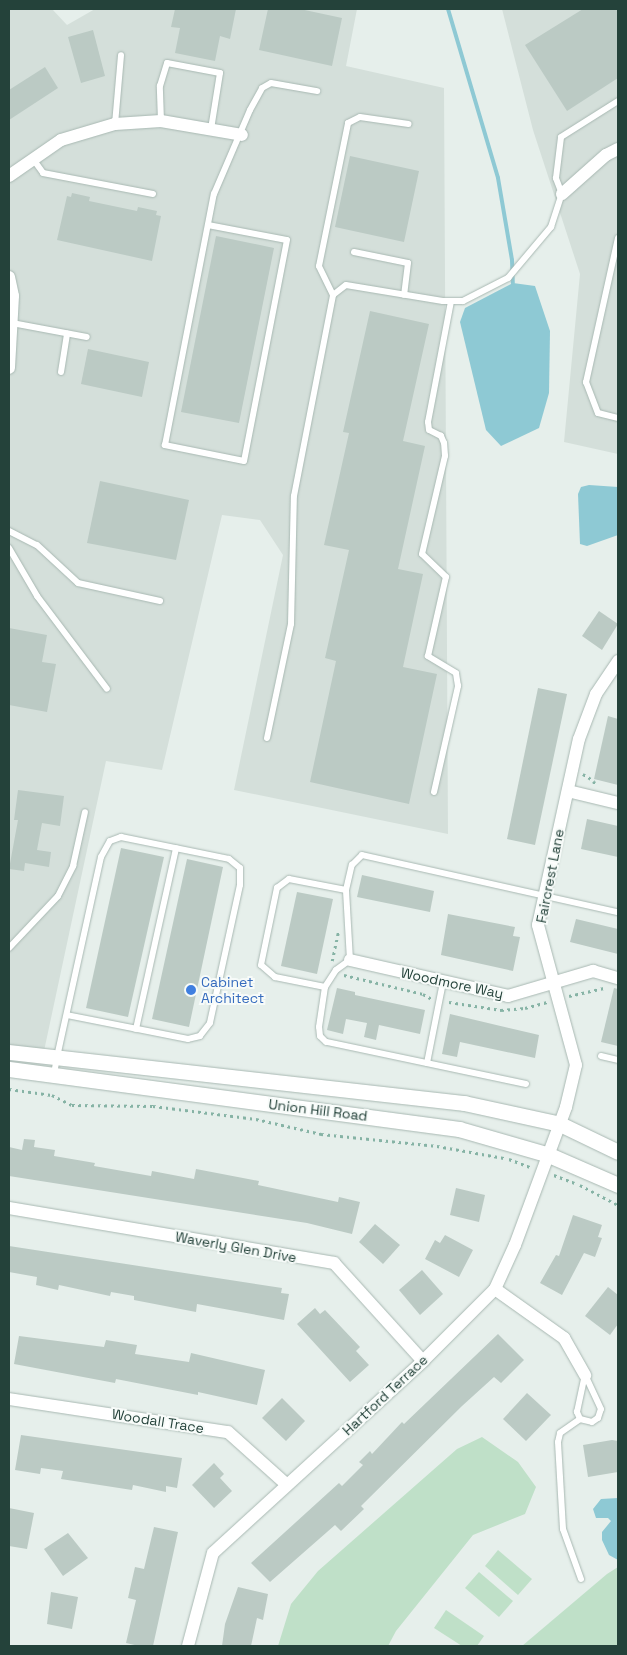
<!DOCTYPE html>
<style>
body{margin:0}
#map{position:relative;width:627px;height:1655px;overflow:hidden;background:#e6efeb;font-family:"Space Grotesk",sans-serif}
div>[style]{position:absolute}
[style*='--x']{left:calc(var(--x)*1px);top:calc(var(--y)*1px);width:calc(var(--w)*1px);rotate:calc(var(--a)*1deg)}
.built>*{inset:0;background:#d4dfda}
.green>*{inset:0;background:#bfe0c8}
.water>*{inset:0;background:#8ec9d4}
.stream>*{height:4px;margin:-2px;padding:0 2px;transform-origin:2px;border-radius:2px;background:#8ec9d4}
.building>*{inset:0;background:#bbcac4}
.path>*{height:2.5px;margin-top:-1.25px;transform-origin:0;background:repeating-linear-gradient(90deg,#86b3a5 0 2.5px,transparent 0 6.5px)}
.roads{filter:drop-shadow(0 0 1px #a8b8b2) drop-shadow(0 0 1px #a8b8b2)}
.service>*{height:6px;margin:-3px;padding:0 3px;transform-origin:3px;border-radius:3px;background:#fff}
.minor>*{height:12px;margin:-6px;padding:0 6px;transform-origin:6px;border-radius:6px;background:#fff}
.tertiary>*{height:15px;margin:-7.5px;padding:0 7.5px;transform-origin:7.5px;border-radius:7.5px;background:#fff}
.dots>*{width:14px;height:14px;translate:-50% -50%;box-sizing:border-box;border:2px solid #f7fbf9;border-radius:50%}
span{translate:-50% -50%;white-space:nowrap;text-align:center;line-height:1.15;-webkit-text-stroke:4px #f7fbf9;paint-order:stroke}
.street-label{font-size:14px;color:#24423a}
.shop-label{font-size:14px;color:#366cbe}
.left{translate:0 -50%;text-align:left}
.frame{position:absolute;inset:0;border:10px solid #24423a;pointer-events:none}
</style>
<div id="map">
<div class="built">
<i style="clip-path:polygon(9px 9px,52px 9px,67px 25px,95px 9px,357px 9px,346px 66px,444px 88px,448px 834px,234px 790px,283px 555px,260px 520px,222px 515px,162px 770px,106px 761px,44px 1051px,9px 1045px)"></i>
<i style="clip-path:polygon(502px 9px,618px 9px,618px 454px,564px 442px,580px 274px,533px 130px)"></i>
</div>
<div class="green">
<i style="clip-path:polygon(482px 1437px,518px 1462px,536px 1487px,525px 1514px,473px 1535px,396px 1631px,388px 1646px,278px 1646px,291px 1604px,318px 1571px,457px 1449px)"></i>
<i style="clip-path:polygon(498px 1550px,532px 1579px,518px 1595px,485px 1566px)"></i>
<i style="clip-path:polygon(618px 1567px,618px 1646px,522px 1646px,607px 1574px)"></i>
<i style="clip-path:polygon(479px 1572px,513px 1601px,499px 1617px,465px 1588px)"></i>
<i style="clip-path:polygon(446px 1610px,484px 1636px,477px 1646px,462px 1646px,434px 1628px)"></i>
</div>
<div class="water">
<i style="clip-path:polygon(513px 283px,535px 286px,550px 331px,549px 393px,539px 428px,501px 446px,486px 430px,460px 322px,465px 308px)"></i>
<i style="clip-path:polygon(589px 485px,618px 487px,618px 535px,587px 546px,580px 544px,578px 494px,581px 487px)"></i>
<i style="clip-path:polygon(618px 1498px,618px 1560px,609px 1555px,602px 1540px,602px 1532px,611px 1521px,608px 1518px,596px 1518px,593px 1509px,601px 1499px)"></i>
</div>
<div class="stream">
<i style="--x:448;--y:9;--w:176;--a:73.5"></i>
<i style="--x:498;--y:178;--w:83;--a:80.3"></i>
<i style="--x:512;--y:260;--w:23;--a:88"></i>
</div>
<div class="building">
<i style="clip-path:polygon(175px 9px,236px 9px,230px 39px,220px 36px,215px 61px,175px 53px,180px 28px,171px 27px)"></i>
<i style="clip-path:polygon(268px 9px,300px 9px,342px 18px,332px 66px,259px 50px)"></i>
<i style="clip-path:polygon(583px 9px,618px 9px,618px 78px,567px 111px,525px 45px)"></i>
<i style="clip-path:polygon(93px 30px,105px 76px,81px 83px,68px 37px)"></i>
<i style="clip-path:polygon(45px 67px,58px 88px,9px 120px,9px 90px)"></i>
<i style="clip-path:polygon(350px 156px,419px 171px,404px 242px,335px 227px)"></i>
<i style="clip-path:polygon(72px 193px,90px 197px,89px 201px,137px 211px,138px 207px,157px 211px,156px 215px,161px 216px,152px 261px,57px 240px,67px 196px,71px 197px)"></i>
<i style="clip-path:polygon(216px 236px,274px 248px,239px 423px,181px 412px)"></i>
<i style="clip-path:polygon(370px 311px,429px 324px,403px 441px,425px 446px,398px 569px,423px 574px,403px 667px,437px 674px,409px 804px,310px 782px,336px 661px,325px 658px,349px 550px,324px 545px,349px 433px,343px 432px)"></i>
<i style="clip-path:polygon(88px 349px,149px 362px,142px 397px,81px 384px)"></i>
<i style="clip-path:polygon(100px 481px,189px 500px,176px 560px,87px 543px)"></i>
<i style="clip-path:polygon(599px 611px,618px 624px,602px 650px,582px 636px)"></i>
<i style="clip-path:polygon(9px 628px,47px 635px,42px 662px,56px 664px,47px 712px,9px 705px)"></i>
<i style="clip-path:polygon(538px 688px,567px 694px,535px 845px,507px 839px)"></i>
<i style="clip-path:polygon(608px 716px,618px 719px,618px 785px,594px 779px)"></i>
<i style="clip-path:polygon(18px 790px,64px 796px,60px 826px,42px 823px,37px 850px,51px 852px,49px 867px,25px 863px,24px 871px,9px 869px,18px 820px,14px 820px)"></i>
<i style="clip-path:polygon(587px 819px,618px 826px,618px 857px,581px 849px)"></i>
<i style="clip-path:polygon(121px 848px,164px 857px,128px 1017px,86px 1008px)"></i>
<i style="clip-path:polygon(187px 859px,223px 867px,189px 1027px,152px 1019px)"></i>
<i style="clip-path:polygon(362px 875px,434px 891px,430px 912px,357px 897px)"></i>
<i style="clip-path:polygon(297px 892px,333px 899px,317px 974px,281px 966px)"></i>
<i style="clip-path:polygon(448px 914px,515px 927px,513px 936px,520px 937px,513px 971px,441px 955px)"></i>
<i style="clip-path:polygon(576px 919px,618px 929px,618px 954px,570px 942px)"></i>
<i style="clip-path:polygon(337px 988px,355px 992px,355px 995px,425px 1010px,420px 1034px,379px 1025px,376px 1040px,364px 1037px,367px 1023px,346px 1019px,343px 1034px,327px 1030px)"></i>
<i style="clip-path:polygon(614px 988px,618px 989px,618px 1046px,601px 1042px)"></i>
<i style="clip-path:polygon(450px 1014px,539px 1035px,535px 1058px,460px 1042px,457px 1057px,442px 1054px)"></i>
<i style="clip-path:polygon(24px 1139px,35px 1140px,34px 1147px,55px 1150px,54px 1156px,95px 1163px,94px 1166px,151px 1176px,152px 1171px,194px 1179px,196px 1169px,259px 1181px,258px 1185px,338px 1202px,339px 1197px,360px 1202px,352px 1234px,307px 1223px,9px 1176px,9px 1147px,22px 1150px)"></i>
<i style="clip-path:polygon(456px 1188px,485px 1195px,479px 1222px,450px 1215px)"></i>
<i style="clip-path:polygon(573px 1215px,602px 1225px,598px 1237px,602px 1238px,595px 1257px,584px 1253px,562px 1295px,540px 1283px,556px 1255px,559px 1256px)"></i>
<i style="clip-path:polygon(375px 1224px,400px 1245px,383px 1264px,359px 1242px)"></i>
<i style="clip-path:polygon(445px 1235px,473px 1250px,459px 1277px,425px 1259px,435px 1240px,440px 1243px)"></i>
<i style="clip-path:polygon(9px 1246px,282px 1288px,281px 1293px,289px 1294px,284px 1320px,197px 1304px,196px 1312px,134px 1300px,134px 1296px,111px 1292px,110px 1296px,59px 1285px,58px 1290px,36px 1285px,37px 1277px,9px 1272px)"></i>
<i style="clip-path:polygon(422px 1270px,443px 1294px,420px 1315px,399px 1290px)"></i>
<i style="clip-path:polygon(608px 1287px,618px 1295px,618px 1324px,610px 1335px,585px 1316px)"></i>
<i style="clip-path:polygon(315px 1308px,320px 1314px,325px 1310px,360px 1347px,356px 1351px,369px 1365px,350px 1382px,297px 1324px)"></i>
<i style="clip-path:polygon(498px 1334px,524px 1360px,501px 1383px,494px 1377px,462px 1406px,361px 1506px,364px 1509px,341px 1531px,335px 1525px,270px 1582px,251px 1563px,339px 1483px,342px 1486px,363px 1465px,359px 1462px,370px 1451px,372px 1454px,402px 1422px,404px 1424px)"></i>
<i style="clip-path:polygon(19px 1336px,104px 1347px,106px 1340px,137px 1345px,135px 1354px,189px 1362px,191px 1353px,265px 1370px,257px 1405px,198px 1392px,198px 1395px,116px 1379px,115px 1383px,14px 1364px)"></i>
<i style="clip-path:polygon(527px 1393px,551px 1415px,526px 1441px,503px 1419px)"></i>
<i style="clip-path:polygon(282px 1398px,305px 1421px,286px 1441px,262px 1418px)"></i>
<i style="clip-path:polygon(21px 1435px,182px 1458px,177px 1488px,166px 1486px,166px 1492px,133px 1485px,132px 1490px,61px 1479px,63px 1471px,41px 1468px,40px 1474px,15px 1470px)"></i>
<i style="clip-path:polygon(612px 1440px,618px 1441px,618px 1472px,588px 1477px,583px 1445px)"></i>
<i style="clip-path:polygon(214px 1463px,224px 1474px,220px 1478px,232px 1491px,214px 1508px,192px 1485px)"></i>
<i style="clip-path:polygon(9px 1508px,34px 1513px,27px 1549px,9px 1546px)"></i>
<i style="clip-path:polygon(154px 1527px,178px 1532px,153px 1646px,139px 1646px,126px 1643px,136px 1600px,128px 1598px,135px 1567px,144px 1569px)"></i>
<i style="clip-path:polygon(68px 1533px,88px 1558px,63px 1576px,44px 1549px)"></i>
<i style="clip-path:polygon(238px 1587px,268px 1594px,263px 1620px,257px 1618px,251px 1646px,222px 1646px,225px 1624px)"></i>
<i style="clip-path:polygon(51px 1592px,78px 1597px,72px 1629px,47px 1624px)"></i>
</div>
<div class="path">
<i style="--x:583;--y:774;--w:13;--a:32"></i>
<i style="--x:594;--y:781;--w:4;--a:76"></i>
<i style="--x:332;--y:961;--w:30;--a:-78"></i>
<i style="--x:344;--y:975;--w:81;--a:13.5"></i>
<i style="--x:423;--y:994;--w:10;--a:29"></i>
<i style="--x:569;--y:996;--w:37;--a:-13"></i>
<i style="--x:449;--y:1002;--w:53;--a:8.7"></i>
<i style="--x:501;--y:1010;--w:24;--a:-5"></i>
<i style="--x:525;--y:1008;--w:23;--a:-15"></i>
<i style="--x:9;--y:1089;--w:43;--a:7.9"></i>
<i style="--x:52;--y:1095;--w:22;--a:27"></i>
<i style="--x:72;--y:1105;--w:81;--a:0.7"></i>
<i style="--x:153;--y:1106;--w:104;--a:7.2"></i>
<i style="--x:256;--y:1119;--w:67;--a:13"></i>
<i style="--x:321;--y:1134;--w:117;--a:5.9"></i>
<i style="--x:437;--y:1146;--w:68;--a:10.2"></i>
<i style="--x:509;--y:1159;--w:25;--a:21"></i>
<i style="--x:554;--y:1175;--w:22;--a:21"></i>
<i style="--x:580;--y:1185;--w:43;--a:27.8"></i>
</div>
<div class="roads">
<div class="service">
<i style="--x:161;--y:121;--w:35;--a:-92"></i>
<i style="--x:160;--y:86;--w:24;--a:-73"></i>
<i style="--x:167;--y:63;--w:54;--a:10.7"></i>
<i style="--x:220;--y:73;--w:57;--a:99.1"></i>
<i style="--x:115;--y:124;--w:69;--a:-85"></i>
<i style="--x:33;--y:159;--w:17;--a:54"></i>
<i style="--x:43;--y:173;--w:112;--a:10.8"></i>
<i style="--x:208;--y:225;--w:80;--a:10.8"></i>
<i style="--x:287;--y:240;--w:225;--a:101"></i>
<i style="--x:244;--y:461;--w:81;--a:-168.6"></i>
<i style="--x:165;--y:445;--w:256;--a:-79"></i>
<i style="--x:214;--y:194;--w:91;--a:-66.8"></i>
<i style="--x:250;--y:110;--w:25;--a:-61"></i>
<i style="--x:262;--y:88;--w:10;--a:-29"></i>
<i style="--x:271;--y:83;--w:47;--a:9.9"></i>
<i style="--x:618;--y:238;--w:148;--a:102.5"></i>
<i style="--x:586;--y:382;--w:33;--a:69"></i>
<i style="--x:598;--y:413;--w:21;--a:14"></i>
<i style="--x:354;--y:252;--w:55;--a:11.5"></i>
<i style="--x:408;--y:263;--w:32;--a:97"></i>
<i style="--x:333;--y:295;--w:32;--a:-116"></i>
<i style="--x:319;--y:266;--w:146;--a:-78.5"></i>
<i style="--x:348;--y:123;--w:13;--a:-27"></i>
<i style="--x:360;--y:117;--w:49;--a:8.3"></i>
<i style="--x:12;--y:323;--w:76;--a:10.6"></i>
<i style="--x:61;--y:372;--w:39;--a:-81"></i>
<i style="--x:9;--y:531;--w:31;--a:27"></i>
<i style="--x:37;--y:545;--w:56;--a:42.8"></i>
<i style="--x:78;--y:583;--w:84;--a:12.4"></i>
<i style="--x:9;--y:548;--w:56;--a:59.7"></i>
<i style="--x:37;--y:596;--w:116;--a:53"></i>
<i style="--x:267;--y:738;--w:116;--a:-78.1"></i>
<i style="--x:291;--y:624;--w:128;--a:-88.7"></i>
<i style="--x:294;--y:496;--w:205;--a:-79"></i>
<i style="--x:333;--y:295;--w:16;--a:-38"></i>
<i style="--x:346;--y:285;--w:98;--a:9.4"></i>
<i style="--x:443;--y:301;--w:20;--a:0"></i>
<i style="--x:463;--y:301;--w:51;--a:-27.1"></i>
<i style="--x:508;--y:278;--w:67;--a:-49.9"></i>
<i style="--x:551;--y:227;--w:35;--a:-72"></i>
<i style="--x:562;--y:194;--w:17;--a:-111"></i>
<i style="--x:556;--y:178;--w:41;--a:-83"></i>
<i style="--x:561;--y:137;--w:67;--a:-32.3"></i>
<i style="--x:434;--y:792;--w:109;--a:-77.2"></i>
<i style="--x:458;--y:686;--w:13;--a:-99"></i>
<i style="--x:456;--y:673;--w:33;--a:-149"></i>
<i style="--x:428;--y:656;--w:81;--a:-77.2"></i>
<i style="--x:446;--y:577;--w:33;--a:-136"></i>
<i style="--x:422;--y:554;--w:101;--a:-76.8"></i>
<i style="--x:445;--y:456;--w:13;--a:-94"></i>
<i style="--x:444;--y:443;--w:8;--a:-113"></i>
<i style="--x:441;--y:436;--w:13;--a:-153"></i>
<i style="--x:429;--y:430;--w:8;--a:-97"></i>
<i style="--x:428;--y:422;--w:123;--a:-79.2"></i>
<i style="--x:9;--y:948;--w:71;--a:-46.7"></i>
<i style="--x:58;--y:896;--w:34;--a:-63"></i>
<i style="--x:73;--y:866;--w:55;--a:-77.5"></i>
<i style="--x:325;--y:987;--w:20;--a:-57"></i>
<i style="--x:336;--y:970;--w:17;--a:-36"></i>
<i style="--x:350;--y:960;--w:70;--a:-93.3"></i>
<i style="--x:136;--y:1029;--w:185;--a:-77.5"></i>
<i style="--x:601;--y:1056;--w:17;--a:13"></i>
<i style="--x:427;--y:1063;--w:83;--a:-78.8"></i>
<i style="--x:54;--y:1074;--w:17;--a:-80"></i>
<i style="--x:57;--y:1057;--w:205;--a:-77.6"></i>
<i style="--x:101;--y:857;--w:18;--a:-61"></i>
<i style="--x:110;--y:841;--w:12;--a:-20"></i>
<i style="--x:121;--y:837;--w:110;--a:11.5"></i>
<i style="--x:229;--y:859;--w:14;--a:39"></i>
<i style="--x:240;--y:868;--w:17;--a:90"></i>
<i style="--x:240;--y:885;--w:141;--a:102.3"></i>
<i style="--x:210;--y:1023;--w:16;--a:128"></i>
<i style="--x:200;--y:1036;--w:12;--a:166"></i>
<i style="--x:188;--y:1039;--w:123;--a:-168.8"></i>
<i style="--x:526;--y:1084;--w:204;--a:-168.1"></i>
<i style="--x:326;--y:1042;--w:8;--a:-135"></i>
<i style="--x:320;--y:1036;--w:9;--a:-96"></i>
<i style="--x:319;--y:1027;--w:40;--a:-81.5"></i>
<i style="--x:325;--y:987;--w:51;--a:-168.7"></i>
<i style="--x:275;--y:977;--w:18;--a:-139"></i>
<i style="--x:261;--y:965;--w:79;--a:-78.3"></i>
<i style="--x:277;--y:888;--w:15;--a:-37"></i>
<i style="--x:289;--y:879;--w:58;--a:10.9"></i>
<i style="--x:346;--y:890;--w:26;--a:-77"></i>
<i style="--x:352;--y:865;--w:14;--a:-45"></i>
<i style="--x:362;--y:855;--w:262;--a:12.6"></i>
<i style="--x:580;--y:1419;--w:12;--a:14"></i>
<i style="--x:592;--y:1422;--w:7;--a:-34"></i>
<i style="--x:598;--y:1418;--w:9;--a:-72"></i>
<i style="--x:601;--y:1409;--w:38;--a:-115"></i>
<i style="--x:581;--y:1579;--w:53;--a:-109.8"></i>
<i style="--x:563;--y:1529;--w:87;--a:-93.3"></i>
<i style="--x:558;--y:1442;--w:9;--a:-77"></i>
<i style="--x:560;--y:1433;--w:24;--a:-35"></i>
<i style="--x:580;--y:1419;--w:8;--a:-113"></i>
<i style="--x:577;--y:1412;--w:38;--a:-78"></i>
</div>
<div class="minor">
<i style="--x:9;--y:176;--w:63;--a:-34.7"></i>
<i style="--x:61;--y:140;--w:56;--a:-16.5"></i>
<i style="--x:115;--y:124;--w:46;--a:-3.7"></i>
<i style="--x:161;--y:121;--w:82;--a:9.8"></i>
<i style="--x:562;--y:194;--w:59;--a:-41.6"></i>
<i style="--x:606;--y:155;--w:13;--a:-27"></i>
<i style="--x:9;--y:277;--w:19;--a:78"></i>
<i style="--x:13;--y:296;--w:72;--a:93.2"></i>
<i style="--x:568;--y:791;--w:51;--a:13.5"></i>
<i style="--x:350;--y:960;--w:162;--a:12.8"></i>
<i style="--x:508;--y:996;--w:89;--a:-16.4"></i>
<i style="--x:593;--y:971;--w:26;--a:16"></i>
<i style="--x:9;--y:1208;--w:330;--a:9.6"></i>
<i style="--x:334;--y:1263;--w:132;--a:47.8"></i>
<i style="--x:495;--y:1289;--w:85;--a:35.4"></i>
<i style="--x:564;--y:1338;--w:43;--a:60.4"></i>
<i style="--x:9;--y:1399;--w:221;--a:8.6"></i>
<i style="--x:228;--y:1432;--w:79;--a:41.9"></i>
<i style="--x:188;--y:1646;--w:96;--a:-75"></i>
<i style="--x:213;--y:1553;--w:285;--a:-42.4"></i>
<i style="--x:423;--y:1361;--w:102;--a:-45"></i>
<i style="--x:495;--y:1289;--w:48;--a:-65.6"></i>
<i style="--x:515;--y:1245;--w:147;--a:-69.7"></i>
<i style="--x:566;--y:1107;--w:43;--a:-76.6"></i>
<i style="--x:576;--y:1065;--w:145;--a:-105.2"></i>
<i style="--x:538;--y:925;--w:190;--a:-77.6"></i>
<i style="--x:579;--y:739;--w:48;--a:-69.3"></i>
<i style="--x:596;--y:694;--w:40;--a:-56"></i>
</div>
<div class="tertiary">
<i style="--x:9;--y:1052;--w:458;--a:6.4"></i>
<i style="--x:464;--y:1103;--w:98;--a:12.3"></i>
<i style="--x:560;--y:1124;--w:64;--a:25.8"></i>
<i style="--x:9;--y:1069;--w:454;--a:7.6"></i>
<i style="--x:459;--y:1129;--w:94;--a:16.1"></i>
<i style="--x:549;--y:1155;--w:75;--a:23.5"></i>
</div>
</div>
<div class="dots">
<i style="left:191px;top:990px;background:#3f7fe0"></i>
</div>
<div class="street-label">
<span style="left:550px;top:876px;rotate:-79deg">Faircrest Lane</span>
<span style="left:452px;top:983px;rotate:12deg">Woodmore Way</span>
<span style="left:318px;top:1110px;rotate:7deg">Union Hill Road</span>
<span style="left:236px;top:1247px;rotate:10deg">Waverly Glen Drive</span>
<span style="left:385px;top:1395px;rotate:-43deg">Hartford Terrace</span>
<span style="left:158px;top:1421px;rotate:9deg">Woodall Trace</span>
</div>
<div class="shop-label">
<span class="left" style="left:201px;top:990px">Cabinet<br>Architect</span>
</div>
<div class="frame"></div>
</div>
